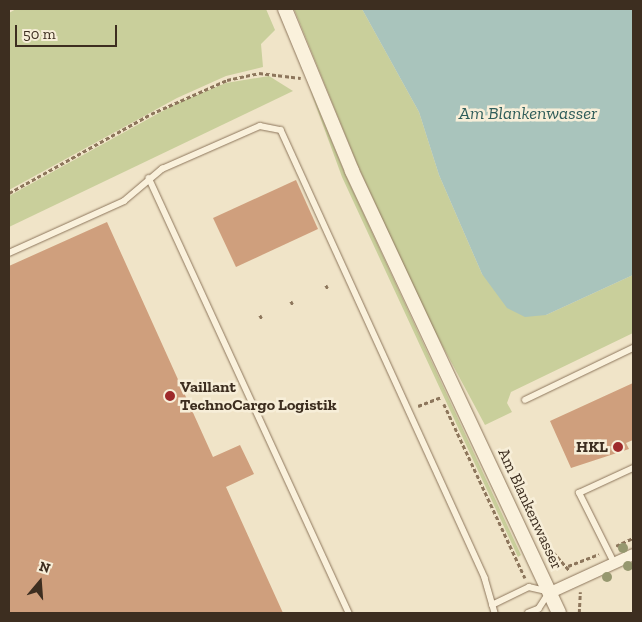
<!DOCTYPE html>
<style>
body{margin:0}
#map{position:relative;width:642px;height:622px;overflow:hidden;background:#f0e4c8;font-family:"Zilla Slab",serif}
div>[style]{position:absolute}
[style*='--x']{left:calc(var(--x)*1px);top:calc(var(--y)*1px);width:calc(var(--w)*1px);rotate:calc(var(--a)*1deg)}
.green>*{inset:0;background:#c9cf9b}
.water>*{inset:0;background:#a9c4bc}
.building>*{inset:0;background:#cf9f7d}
.path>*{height:2.5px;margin-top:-1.25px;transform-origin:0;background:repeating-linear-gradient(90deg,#8d765c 0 4px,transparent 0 6.5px)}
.roads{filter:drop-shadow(0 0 1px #8d765c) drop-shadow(0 0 1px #8d765c)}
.service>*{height:5.5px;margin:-2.75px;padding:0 2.75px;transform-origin:2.75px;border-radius:2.75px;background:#faf1dc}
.minor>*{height:11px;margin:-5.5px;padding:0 5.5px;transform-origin:5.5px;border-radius:5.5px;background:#faf1dc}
.tertiary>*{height:14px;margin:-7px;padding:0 7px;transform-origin:7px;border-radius:7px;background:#faf1dc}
.trees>*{width:10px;height:10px;margin:-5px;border-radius:50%;background:#96986f}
.dots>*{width:14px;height:14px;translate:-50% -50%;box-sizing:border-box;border:2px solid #f7eed8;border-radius:50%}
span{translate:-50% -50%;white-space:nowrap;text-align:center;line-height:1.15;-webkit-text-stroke:5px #f7eed8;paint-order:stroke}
.poi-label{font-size:16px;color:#3d2e20;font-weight:700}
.left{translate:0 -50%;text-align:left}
.right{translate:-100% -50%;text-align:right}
.street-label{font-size:16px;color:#3d2e20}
.water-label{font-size:18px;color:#2f5d5a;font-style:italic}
.frame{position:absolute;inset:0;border:10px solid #3d2e20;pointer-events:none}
.north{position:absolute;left:15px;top:557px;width:50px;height:50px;-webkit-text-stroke:4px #f7eed8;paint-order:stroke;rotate:18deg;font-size:14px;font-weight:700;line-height:20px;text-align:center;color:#3d2e20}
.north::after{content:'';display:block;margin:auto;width:18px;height:22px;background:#3d2e20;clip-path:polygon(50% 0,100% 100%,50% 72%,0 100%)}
.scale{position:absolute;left:15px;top:25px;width:102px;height:22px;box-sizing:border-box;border:2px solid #3d2e20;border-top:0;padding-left:6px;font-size:15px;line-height:18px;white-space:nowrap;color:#3d2e20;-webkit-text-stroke:4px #f7eed8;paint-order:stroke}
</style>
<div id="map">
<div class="green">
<i style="clip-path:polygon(16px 9px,266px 9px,275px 30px,261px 44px,263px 67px,226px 76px,177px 98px,9px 190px,9px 13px)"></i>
<i style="clip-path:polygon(294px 9px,362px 9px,419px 112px,439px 175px,482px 274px,546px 315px,633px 275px,633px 333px,511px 392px,507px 403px,512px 412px,485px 425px,428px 319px,358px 166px)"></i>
<i style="clip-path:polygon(269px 76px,293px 91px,9px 227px,9px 196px,177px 103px,226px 83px)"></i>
<i style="clip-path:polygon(309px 87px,346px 176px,521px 555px,518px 557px,342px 177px)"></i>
</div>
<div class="water">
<i style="clip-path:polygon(362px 9px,633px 9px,633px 275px,546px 315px,525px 317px,507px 308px,482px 274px,439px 175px,419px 112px)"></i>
</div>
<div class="building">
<i style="clip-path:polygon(296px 180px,318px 229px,236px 267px,213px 218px)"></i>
<i style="clip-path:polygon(107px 222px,213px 457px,240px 445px,254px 474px,226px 487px,283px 613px,9px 613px,9px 266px)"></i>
<i style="clip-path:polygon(633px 383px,633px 440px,626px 443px,629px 449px,571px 468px,550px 421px)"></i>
</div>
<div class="path">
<i style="--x:9;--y:193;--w:162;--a:-29.1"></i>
<i style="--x:151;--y:114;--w:83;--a:-24.1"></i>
<i style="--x:227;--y:80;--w:33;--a:-12"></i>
<i style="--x:259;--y:73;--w:42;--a:6.8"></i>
<i style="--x:326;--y:285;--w:4;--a:63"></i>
<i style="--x:291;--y:301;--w:4;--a:63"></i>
<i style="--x:260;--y:315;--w:4;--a:63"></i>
<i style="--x:444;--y:404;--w:192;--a:65"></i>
<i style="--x:418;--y:406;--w:25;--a:-21"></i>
<i style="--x:616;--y:546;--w:19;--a:-25"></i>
<i style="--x:543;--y:549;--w:6;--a:-18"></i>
<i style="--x:549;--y:547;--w:32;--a:49"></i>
<i style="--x:568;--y:566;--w:33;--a:-21"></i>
<i style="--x:579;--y:613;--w:21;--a:-87"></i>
</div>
<div class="roads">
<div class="service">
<i style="--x:149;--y:178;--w:479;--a:65.3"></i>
<i style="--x:9;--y:253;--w:126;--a:-24.3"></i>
<i style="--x:124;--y:201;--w:50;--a:-40.1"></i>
<i style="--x:162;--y:169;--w:107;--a:-23.7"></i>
<i style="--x:260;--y:126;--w:21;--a:11"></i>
<i style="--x:281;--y:130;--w:492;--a:65.5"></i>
<i style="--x:485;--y:578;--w:36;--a:74"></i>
<i style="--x:525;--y:400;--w:120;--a:-25.7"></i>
<i style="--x:614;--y:563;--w:78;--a:-116.6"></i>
<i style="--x:579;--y:493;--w:60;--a:-24.8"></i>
<i style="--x:492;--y:605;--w:41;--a:-25.9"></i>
<i style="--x:529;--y:587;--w:22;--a:13"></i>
<i style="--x:550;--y:592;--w:20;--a:123"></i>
<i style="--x:539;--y:609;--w:11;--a:158"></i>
</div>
<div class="minor">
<i style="--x:550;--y:592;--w:91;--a:-24.6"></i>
</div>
<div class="tertiary">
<i style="--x:285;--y:9;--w:175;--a:67.5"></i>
<i style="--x:352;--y:171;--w:488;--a:64.9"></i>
</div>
</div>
<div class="trees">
<i style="left:623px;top:548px"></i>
<i style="left:628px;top:566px"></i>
<i style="left:607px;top:577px"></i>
</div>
<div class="dots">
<i style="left:170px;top:396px;background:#9e2a2b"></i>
<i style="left:618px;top:447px;background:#9e2a2b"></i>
</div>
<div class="poi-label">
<span class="left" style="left:180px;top:396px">Vaillant<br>TechnoCargo Logistik</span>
<span class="right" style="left:608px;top:447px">HKL</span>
</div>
<div class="street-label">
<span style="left:530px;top:509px;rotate:65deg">Am Blankenwasser</span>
</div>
<div class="water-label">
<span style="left:528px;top:113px">Am Blankenwasser</span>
</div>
<div class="frame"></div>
<div class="north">N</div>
<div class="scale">50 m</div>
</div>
